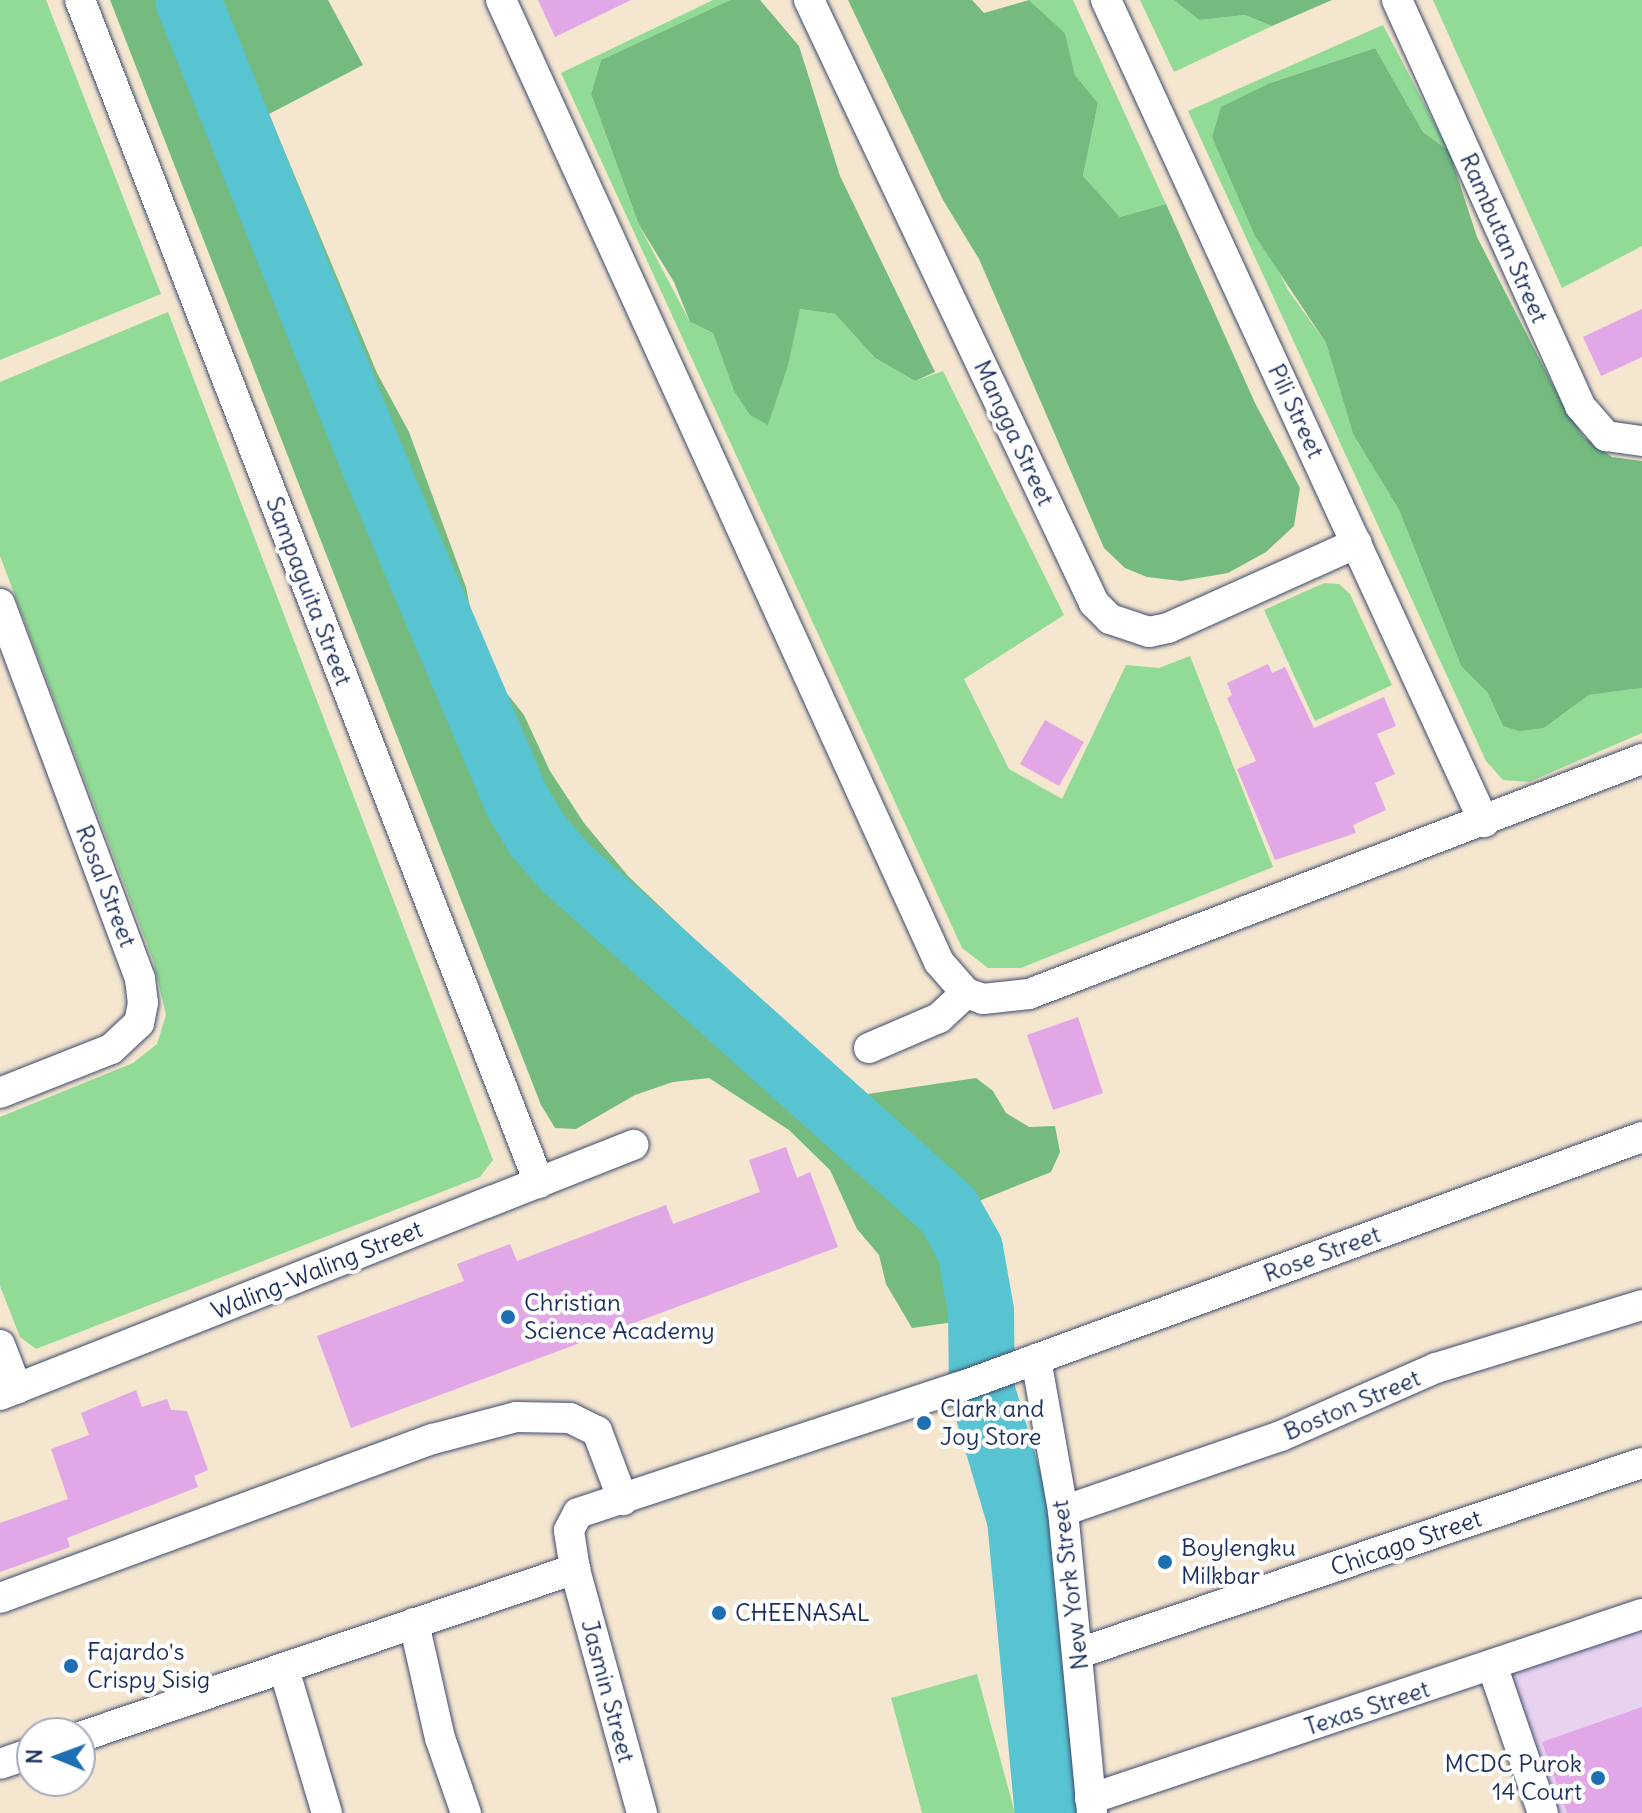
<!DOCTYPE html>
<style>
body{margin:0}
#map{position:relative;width:1642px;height:1813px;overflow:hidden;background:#f5e6d0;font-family:Delius,sans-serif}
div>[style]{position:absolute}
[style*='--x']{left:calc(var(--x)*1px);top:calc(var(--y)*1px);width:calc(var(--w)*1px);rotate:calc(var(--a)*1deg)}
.built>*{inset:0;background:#e7d2ef}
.green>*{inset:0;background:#92db96}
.forest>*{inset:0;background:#75bb7f}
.river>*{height:66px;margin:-33px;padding:0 33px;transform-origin:33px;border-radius:33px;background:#58c4d1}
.building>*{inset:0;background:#e2a7e7}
.roads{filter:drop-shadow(0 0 2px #3c4a6f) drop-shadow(0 0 2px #3c4a6f)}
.minor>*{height:30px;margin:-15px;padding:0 15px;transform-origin:15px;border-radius:15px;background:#fff}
.dots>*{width:22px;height:22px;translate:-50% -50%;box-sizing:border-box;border:4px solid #fff;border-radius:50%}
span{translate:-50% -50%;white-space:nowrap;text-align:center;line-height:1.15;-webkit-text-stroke:8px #fff;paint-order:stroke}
.street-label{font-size:24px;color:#1b2f5e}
.poi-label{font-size:24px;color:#1b2f5e}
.left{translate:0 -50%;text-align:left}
.right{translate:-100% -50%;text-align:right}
.north{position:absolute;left:16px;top:1717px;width:80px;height:80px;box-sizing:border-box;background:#fff;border:2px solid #a4acbf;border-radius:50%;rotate:271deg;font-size:22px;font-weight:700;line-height:32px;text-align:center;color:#1b2f5e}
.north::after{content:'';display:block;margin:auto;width:28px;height:36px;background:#1f6fb2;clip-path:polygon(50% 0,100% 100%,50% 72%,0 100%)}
</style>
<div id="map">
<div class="built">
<i style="clip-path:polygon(1642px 1627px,1642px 1813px,1555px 1813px,1508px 1674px)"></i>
</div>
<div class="green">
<i style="clip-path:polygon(0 0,46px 0,161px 294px,0 360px)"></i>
<i style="clip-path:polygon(713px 0,730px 0,601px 60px,591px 94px,639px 225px,690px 322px,713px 333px,734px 391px,768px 424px,788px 366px,799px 309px,835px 314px,875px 358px,915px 381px,943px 371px,1064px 615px,964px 679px,1009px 769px,1062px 799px,1126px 665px,1159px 668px,1190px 656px,1273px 867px,1021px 968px,988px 968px,962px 948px,561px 73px)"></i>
<i style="clip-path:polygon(1029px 0,1073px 0,1166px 204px,1120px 217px,1083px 176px,1098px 103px,1075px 75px,1065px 33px)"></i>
<i style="clip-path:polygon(1140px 0,1174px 0,1199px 20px,1245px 15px,1272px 26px,1174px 72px)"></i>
<i style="clip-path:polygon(1433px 0,1642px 0,1642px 246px,1562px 288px)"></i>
<i style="clip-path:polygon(1383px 25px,1449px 151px,1423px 132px,1375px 48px,1270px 83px,1212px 137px,1288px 290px,1326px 343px,1353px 434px,1399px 510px,1461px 666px,1487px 692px,1503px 726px,1544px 728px,1589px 695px,1642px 688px,1642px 733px,1529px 782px,1503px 780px,1486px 761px,1188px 111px)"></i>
<i style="clip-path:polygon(168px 312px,493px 1160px,480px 1177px,36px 1349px,20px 1337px,0 1286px,0 1117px,133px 1063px,157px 1044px,166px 1015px,153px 960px,0 556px,0 382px)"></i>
<i style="clip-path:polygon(1324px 583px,1339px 584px,1350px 594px,1392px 685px,1315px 721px,1264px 610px)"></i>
<i style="clip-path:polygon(977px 1674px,1015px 1813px,922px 1813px,891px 1698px)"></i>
</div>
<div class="forest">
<i style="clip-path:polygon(110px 0,328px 0,363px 65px,269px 114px,377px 373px,409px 432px,466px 587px,480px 659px,524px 715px,550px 771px,584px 823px,629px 877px,728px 971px,847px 1097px,976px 1078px,993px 1091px,1006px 1113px,1029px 1127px,1055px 1126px,1060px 1152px,1051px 1172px,974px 1203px,985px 1293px,954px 1322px,912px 1328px,886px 1284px,879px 1255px,857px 1229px,830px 1170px,789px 1130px,709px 1078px,673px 1082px,635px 1095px,576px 1129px,555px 1128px,541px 1105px)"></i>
<i style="clip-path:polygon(730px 0,760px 0,799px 46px,840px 176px,935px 372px,915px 381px,875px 358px,835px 314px,800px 309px,788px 366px,768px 425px,750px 415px,734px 391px,713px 333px,690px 322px,674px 282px,639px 225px,591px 94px,601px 60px)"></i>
<i style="clip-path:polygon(848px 0,972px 0,984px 13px,1029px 0,1065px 33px,1075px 75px,1098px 103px,1083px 176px,1120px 217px,1166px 204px,1255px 403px,1300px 488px,1294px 526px,1266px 552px,1228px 573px,1181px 581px,1147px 577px,1125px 568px,1104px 548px,979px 259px,943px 200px)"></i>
<i style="clip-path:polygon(1174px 0,1332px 0,1272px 26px,1245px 15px,1199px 20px)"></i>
<i style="clip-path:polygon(1375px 48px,1423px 132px,1449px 151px,1477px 237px,1563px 405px,1584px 437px,1612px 457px,1642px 461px,1642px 688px,1589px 695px,1544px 728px,1519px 731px,1503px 726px,1487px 692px,1461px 666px,1399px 510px,1353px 434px,1326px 343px,1255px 236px,1212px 137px,1221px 107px,1270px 83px)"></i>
</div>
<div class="river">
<i style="--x:188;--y:0;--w:505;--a:68.16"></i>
<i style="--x:376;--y:469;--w:361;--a:67"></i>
<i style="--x:517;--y:801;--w:41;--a:59"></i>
<i style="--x:538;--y:836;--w:41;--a:48.9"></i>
<i style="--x:565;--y:867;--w:514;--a:41.85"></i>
<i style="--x:948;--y:1210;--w:45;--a:60.6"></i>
<i style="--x:970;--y:1249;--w:63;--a:79.9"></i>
<i style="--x:981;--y:1311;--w:80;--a:89.3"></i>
<i style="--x:982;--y:1391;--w:134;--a:73.5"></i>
<i style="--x:1020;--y:1519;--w:295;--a:84.6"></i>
</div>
<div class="building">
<i style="clip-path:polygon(538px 0,631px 0,555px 37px)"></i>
<i style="clip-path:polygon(1642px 309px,1642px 357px,1601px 376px,1583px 337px)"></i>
<i style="clip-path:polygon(1268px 664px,1272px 673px,1285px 667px,1314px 728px,1384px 697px,1396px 726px,1377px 734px,1395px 774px,1375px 783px,1386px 810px,1353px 825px,1356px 833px,1275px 860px,1237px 769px,1256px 761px,1227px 698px,1232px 695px,1227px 683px)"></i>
<i style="clip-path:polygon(1045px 720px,1084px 742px,1059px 786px,1020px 764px)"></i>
<i style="clip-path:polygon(1078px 1017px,1103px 1093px,1053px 1110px,1027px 1035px)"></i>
<i style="clip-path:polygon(786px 1147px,797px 1178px,810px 1172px,838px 1247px,351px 1428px,317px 1336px,464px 1281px,457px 1264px,510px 1244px,517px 1261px,666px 1205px,673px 1224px,760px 1192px,749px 1160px)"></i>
<i style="clip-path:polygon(136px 1390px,142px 1407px,167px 1399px,171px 1410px,187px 1411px,208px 1470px,194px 1476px,198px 1487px,67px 1538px,70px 1547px,0 1572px,0 1523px,68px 1499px,51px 1449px,89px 1435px,81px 1413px)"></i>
<i style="clip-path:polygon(1642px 1707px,1642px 1813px,1567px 1813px,1542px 1742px)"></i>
</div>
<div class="roads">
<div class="minor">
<i style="--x:80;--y:0;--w:1269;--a:68.79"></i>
<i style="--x:501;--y:0;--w:1057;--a:65.52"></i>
<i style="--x:939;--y:962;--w:41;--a:48.9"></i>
<i style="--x:966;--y:993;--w:18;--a:19"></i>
<i style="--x:983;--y:999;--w:46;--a:-6.2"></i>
<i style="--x:1029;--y:994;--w:657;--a:-20.97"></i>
<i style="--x:809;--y:0;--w:667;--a:64.7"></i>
<i style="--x:1094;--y:603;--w:23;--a:45"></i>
<i style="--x:1110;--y:619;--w:41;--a:18.4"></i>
<i style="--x:1149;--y:632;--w:19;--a:-12"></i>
<i style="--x:1168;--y:628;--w:207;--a:-24.2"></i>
<i style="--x:1106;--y:0;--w:905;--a:65.3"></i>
<i style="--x:1397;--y:0;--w:445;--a:65.7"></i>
<i style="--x:1580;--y:406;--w:40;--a:49"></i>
<i style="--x:1606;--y:436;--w:36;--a:8"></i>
<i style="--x:0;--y:604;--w:400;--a:69.5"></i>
<i style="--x:140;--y:979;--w:24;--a:83"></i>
<i style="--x:143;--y:1003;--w:20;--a:101"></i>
<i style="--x:139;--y:1023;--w:38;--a:137"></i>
<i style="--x:111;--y:1049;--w:119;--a:158.4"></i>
<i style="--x:869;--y:1048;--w:76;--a:-23.2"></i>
<i style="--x:939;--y:1018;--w:37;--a:-43"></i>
<i style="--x:0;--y:1345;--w:47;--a:68.9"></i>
<i style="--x:1036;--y:1359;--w:154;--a:79.9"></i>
<i style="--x:1063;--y:1511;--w:303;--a:84.5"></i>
<i style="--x:0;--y:1395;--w:681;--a:-21.55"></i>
<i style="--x:1063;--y:1511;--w:231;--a:-19"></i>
<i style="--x:1281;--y:1436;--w:169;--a:-23.7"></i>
<i style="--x:1436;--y:1368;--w:215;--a:-17"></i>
<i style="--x:0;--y:1598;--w:461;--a:-20.2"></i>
<i style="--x:433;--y:1439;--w:86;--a:-14.8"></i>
<i style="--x:516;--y:1417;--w:54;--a:1.1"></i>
<i style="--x:570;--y:1418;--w:30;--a:26"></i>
<i style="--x:597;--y:1431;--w:74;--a:69.4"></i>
<i style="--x:414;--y:1623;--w:118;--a:77.3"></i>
<i style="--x:440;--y:1738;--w:79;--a:70.9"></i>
<i style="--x:1079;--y:1653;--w:594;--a:-18.65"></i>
<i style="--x:1493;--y:1668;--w:153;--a:71"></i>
<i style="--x:284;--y:1669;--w:150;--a:73.4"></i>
<i style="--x:80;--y:1737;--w:523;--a:-18.75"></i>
<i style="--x:0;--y:1764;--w:34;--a:-19"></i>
<i style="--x:1090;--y:1799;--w:582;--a:-18.53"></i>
<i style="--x:642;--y:1813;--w:253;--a:-105.4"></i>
<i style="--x:575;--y:1569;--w:39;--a:-99"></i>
<i style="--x:569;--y:1530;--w:19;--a:-62"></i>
<i style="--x:578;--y:1513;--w:402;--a:-18.3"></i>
<i style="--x:960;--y:1387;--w:726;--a:-20.13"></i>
</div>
</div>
<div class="dots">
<i style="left:508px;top:1317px;background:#1f6fb2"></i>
<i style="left:924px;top:1423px;background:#1f6fb2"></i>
<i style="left:1165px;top:1562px;background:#1f6fb2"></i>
<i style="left:719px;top:1613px;background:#1f6fb2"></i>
<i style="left:71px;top:1666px;background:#1f6fb2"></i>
<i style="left:1598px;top:1778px;background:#1f6fb2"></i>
</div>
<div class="street-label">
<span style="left:1504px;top:238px;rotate:66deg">Rambutan Street</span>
<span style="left:1296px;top:411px;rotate:65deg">Pili Street</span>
<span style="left:1014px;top:433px;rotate:65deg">Mangga Street</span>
<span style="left:309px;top:591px;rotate:69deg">Sampaguita Street</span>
<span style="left:106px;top:886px;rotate:69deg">Rosal Street</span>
<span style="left:1322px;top:1254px;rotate:-20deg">Rose Street</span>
<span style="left:317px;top:1270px;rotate:-22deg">Waling-Waling Street</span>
<span style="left:1352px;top:1405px;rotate:-23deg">Boston Street</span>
<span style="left:1406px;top:1543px;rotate:-19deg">Chicago Street</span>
<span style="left:1070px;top:1585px;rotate:-97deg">New York Street</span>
<span style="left:608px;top:1691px;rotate:75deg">Jasmin Street</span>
<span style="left:1367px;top:1708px;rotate:-18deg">Texas Street</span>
</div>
<div class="poi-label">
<span class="left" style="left:524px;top:1317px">Christian<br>Science Academy</span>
<span class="left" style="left:940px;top:1423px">Clark and<br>Joy Store</span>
<span class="left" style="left:1181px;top:1562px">Boylengku<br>Milkbar</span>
<span class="left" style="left:735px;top:1613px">CHEENASAL</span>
<span class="left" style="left:87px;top:1666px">Fajardo's<br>Crispy Sisig</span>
<span class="right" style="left:1582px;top:1778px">MCDC Purok<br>14 Court</span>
</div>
<div class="north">N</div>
</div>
